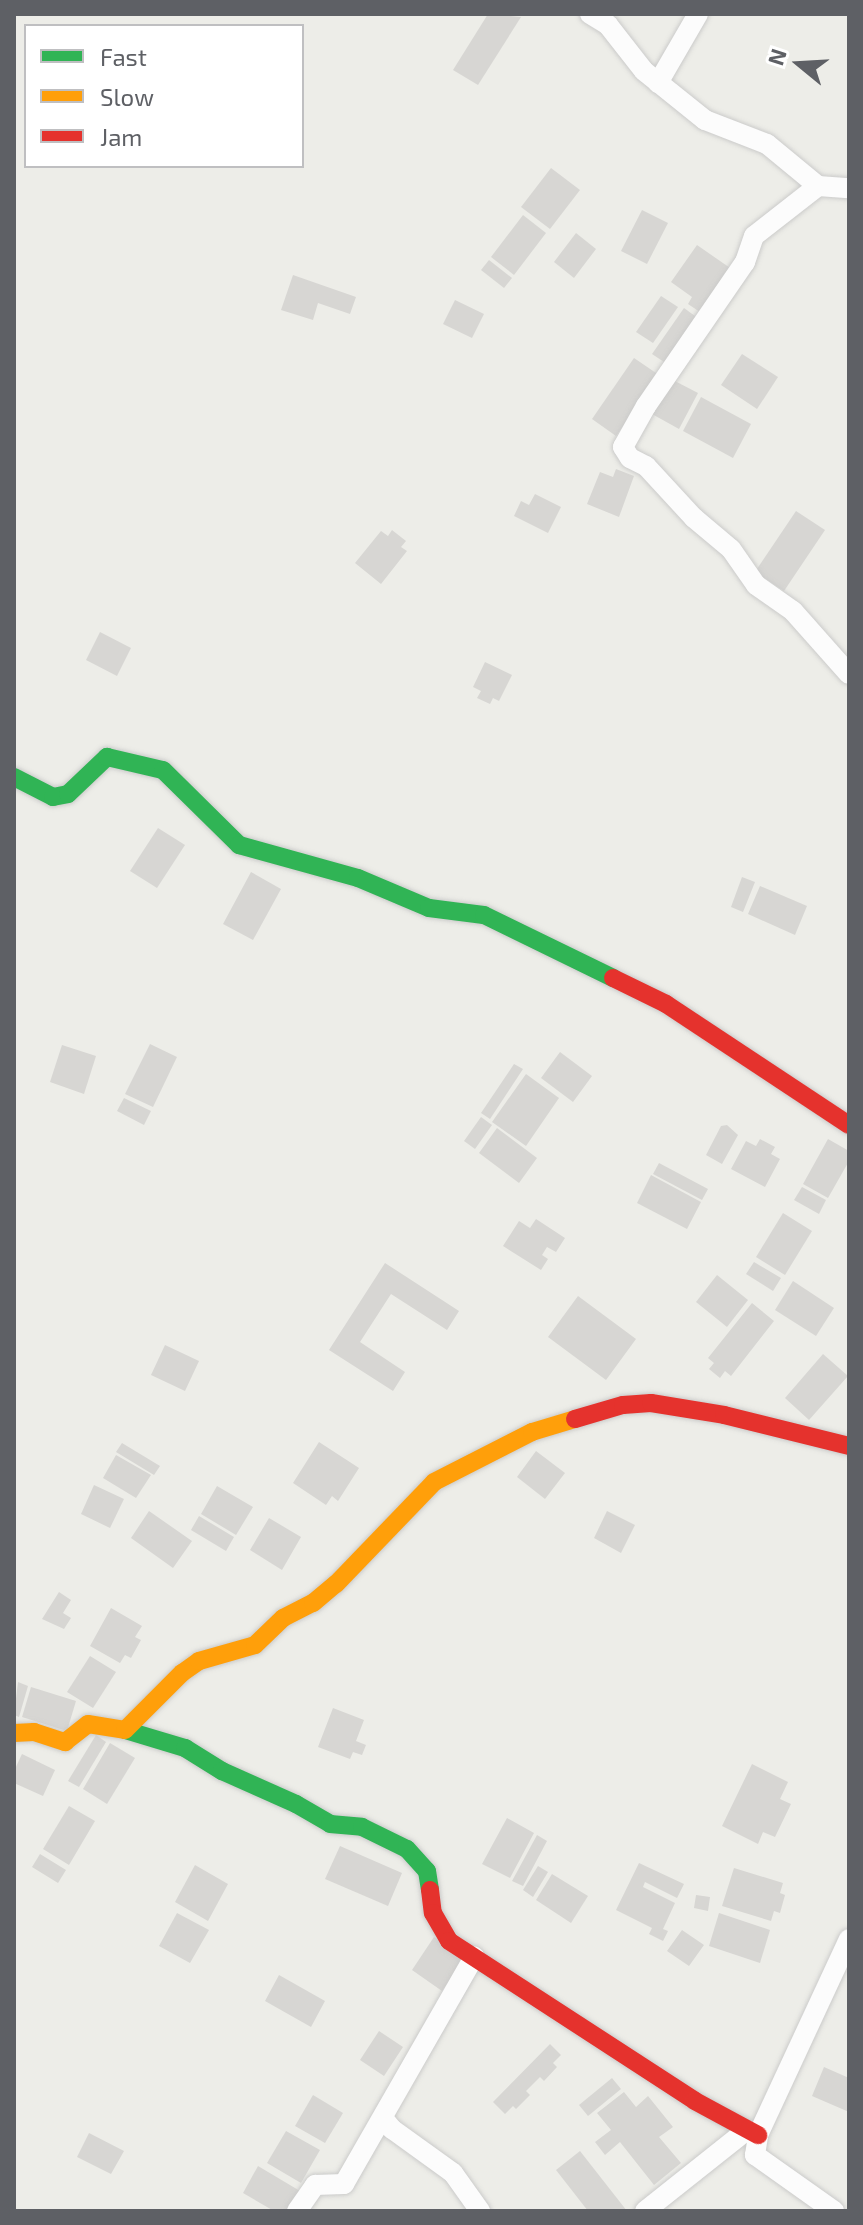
<!DOCTYPE html>
<style>
body{margin:0}
#map{position:relative;width:863px;height:2225px;overflow:hidden;background:#edede8;font-family:"Exo 2",sans-serif}
div>[style]{position:absolute}
[style*='--x']{left:calc(var(--x)*1px);top:calc(var(--y)*1px);width:calc(var(--w)*1px);rotate:calc(var(--a)*1deg)}
.building>*{inset:0;background:#d7d6d3}
.roads{filter:drop-shadow(0 0 2px #cbcbca) drop-shadow(0 0 2px #cbcbca)}
.street>*{height:20px;margin:-10px;padding:0 10px;transform-origin:10px;border-radius:10px;background:#fcfcfc}
.fast>*{height:18px;margin:-9px;padding:0 9px;transform-origin:9px;border-radius:9px;background:#30b455}
.slow>*{height:18px;margin:-9px;padding:0 9px;transform-origin:9px;border-radius:9px;background:#ff9f0a}
.jam>*{height:18px;margin:-9px;padding:0 9px;transform-origin:9px;border-radius:9px;background:#e5322d}
span{translate:-50% -50%;white-space:nowrap;text-align:center;line-height:1.15;-webkit-text-stroke:6px #fff;paint-order:stroke}
.frame{position:absolute;inset:0;border:16px solid #5e6065;pointer-events:none}
.legend{position:absolute;left:24px;top:24px;width:280px;height:144px;box-sizing:border-box;background:#fff;border:2px solid #bfbfc1;margin:0;padding:10px 14px;list-style:none;font-size:24px;color:#5e6065}
.legend li{display:flex;align-items:center;gap:16px;height:40px}
.legend b{width:40px;border:2px solid #bfbfc1}
.north{position:absolute;left:759px;top:24px;width:80px;height:80px;-webkit-text-stroke:6px #fff;paint-order:stroke;rotate:288deg;font-size:22px;font-weight:700;line-height:32px;text-align:center;color:#5e6065}
.north::after{content:'';display:block;margin:auto;width:28px;height:36px;background:#5e6065;clip-path:polygon(50% 0,100% 100%,50% 72%,0 100%)}
</style>
<div id="map">
<div class="building">
<i style="clip-path:polygon(488px 14px,521px 17px,478px 85px,453px 70px)"></i>
<i style="clip-path:polygon(551px 168px,580px 190px,550px 229px,521px 207px)"></i>
<i style="clip-path:polygon(642px 210px,668px 223px,647px 264px,621px 251px)"></i>
<i style="clip-path:polygon(523px 215px,546px 233px,514px 275px,491px 257px)"></i>
<i style="clip-path:polygon(576px 233px,596px 249px,574px 278px,554px 262px)"></i>
<i style="clip-path:polygon(697px 245px,733px 270px,703px 314px,688px 304px,692px 297px,671px 282px)"></i>
<i style="clip-path:polygon(489px 260px,512px 278px,504px 288px,481px 270px)"></i>
<i style="clip-path:polygon(293px 275px,356px 297px,350px 314px,318px 303px,313px 320px,281px 310px)"></i>
<i style="clip-path:polygon(661px 296px,678px 307px,653px 343px,636px 332px)"></i>
<i style="clip-path:polygon(455px 300px,484px 314px,472px 338px,443px 324px)"></i>
<i style="clip-path:polygon(684px 308px,699px 319px,667px 364px,652px 354px)"></i>
<i style="clip-path:polygon(742px 354px,778px 377px,757px 409px,721px 385px)"></i>
<i style="clip-path:polygon(634px 358px,659px 375px,616px 436px,592px 419px)"></i>
<i style="clip-path:polygon(671px 379px,698px 393px,679px 429px,652px 414px)"></i>
<i style="clip-path:polygon(701px 397px,751px 424px,733px 458px,683px 431px)"></i>
<i style="clip-path:polygon(616px 469px,634px 476px,619px 517px,587px 504px,600px 472px,613px 477px)"></i>
<i style="clip-path:polygon(535px 494px,561px 507px,548px 533px,514px 516px,521px 501px,529px 505px)"></i>
<i style="clip-path:polygon(796px 511px,825px 530px,784px 591px,755px 572px)"></i>
<i style="clip-path:polygon(392px 530px,406px 541px,401px 547px,407px 551px,381px 584px,355px 563px,381px 531px,388px 536px)"></i>
<i style="clip-path:polygon(100px 632px,131px 648px,117px 676px,86px 660px)"></i>
<i style="clip-path:polygon(485px 662px,512px 675px,499px 701px,493px 698px,490px 704px,477px 698px,481px 691px,473px 687px)"></i>
<i style="clip-path:polygon(158px 828px,185px 845px,157px 888px,130px 871px)"></i>
<i style="clip-path:polygon(251px 872px,281px 889px,253px 940px,223px 924px)"></i>
<i style="clip-path:polygon(742px 877px,755px 882px,743px 912px,731px 907px)"></i>
<i style="clip-path:polygon(760px 886px,807px 906px,795px 935px,748px 914px)"></i>
<i style="clip-path:polygon(150px 1044px,177px 1057px,153px 1107px,125px 1094px)"></i>
<i style="clip-path:polygon(62px 1045px,96px 1056px,84px 1094px,50px 1082px)"></i>
<i style="clip-path:polygon(560px 1052px,592px 1076px,573px 1102px,541px 1078px)"></i>
<i style="clip-path:polygon(514px 1064px,523px 1069px,490px 1119px,481px 1113px)"></i>
<i style="clip-path:polygon(526px 1074px,559px 1098px,526px 1146px,492px 1122px)"></i>
<i style="clip-path:polygon(124px 1098px,151px 1111px,144px 1125px,117px 1111px)"></i>
<i style="clip-path:polygon(481px 1117px,492px 1125px,475px 1149px,464px 1141px)"></i>
<i style="clip-path:polygon(727px 1125px,738px 1135px,722px 1164px,706px 1155px,721px 1126px)"></i>
<i style="clip-path:polygon(497px 1128px,537px 1158px,519px 1183px,479px 1153px)"></i>
<i style="clip-path:polygon(760px 1139px,775px 1147px,771px 1154px,780px 1159px,765px 1187px,731px 1169px,746px 1141px,756px 1146px)"></i>
<i style="clip-path:polygon(828px 1139px,849px 1151px,849px 1161px,828px 1198px,803px 1184px)"></i>
<i style="clip-path:polygon(659px 1163px,708px 1189px,702px 1200px,653px 1174px)"></i>
<i style="clip-path:polygon(651px 1175px,701px 1202px,687px 1229px,637px 1203px)"></i>
<i style="clip-path:polygon(802px 1187px,826px 1200px,819px 1214px,794px 1200px)"></i>
<i style="clip-path:polygon(783px 1213px,812px 1231px,785px 1275px,756px 1257px)"></i>
<i style="clip-path:polygon(536px 1219px,565px 1238px,556px 1252px,547px 1247px,542px 1255px,548px 1259px,541px 1270px,503px 1246px,519px 1221px,530px 1228px)"></i>
<i style="clip-path:polygon(754px 1262px,781px 1278px,773px 1291px,746px 1274px)"></i>
<i style="clip-path:polygon(385px 1263px,459px 1311px,447px 1330px,391px 1294px,360px 1342px,405px 1372px,393px 1391px,329px 1350px)"></i>
<i style="clip-path:polygon(717px 1275px,748px 1300px,727px 1327px,696px 1302px)"></i>
<i style="clip-path:polygon(793px 1281px,834px 1308px,816px 1336px,775px 1310px)"></i>
<i style="clip-path:polygon(578px 1296px,636px 1339px,606px 1380px,548px 1337px)"></i>
<i style="clip-path:polygon(752px 1303px,774px 1321px,731px 1376px,725px 1371px,720px 1378px,709px 1369px,714px 1363px,708px 1358px)"></i>
<i style="clip-path:polygon(165px 1345px,199px 1361px,185px 1391px,151px 1375px)"></i>
<i style="clip-path:polygon(823px 1354px,848px 1376px,809px 1420px,785px 1398px)"></i>
<i style="clip-path:polygon(319px 1442px,359px 1468px,338px 1501px,332px 1496px,326px 1505px,293px 1483px)"></i>
<i style="clip-path:polygon(122px 1443px,160px 1466px,154px 1475px,116px 1452px)"></i>
<i style="clip-path:polygon(536px 1451px,565px 1473px,545px 1499px,517px 1477px)"></i>
<i style="clip-path:polygon(116px 1455px,151px 1475px,136px 1498px,103px 1478px)"></i>
<i style="clip-path:polygon(94px 1485px,124px 1499px,110px 1528px,81px 1514px)"></i>
<i style="clip-path:polygon(217px 1486px,253px 1507px,236px 1535px,201px 1514px)"></i>
<i style="clip-path:polygon(149px 1511px,192px 1541px,173px 1568px,131px 1538px)"></i>
<i style="clip-path:polygon(607px 1511px,635px 1525px,621px 1553px,594px 1538px)"></i>
<i style="clip-path:polygon(199px 1516px,234px 1537px,226px 1551px,191px 1530px)"></i>
<i style="clip-path:polygon(269px 1518px,301px 1537px,282px 1570px,250px 1550px)"></i>
<i style="clip-path:polygon(59px 1592px,71px 1600px,63px 1613px,71px 1618px,64px 1629px,42px 1619px)"></i>
<i style="clip-path:polygon(111px 1608px,142px 1626px,135px 1637px,141px 1640px,131px 1658px,125px 1655px,120px 1663px,90px 1646px)"></i>
<i style="clip-path:polygon(90px 1656px,116px 1672px,93px 1708px,67px 1692px)"></i>
<i style="clip-path:polygon(18px 1682px,28px 1686px,19px 1717px,14px 1715px)"></i>
<i style="clip-path:polygon(31px 1687px,76px 1701px,67px 1731px,22px 1717px)"></i>
<i style="clip-path:polygon(333px 1708px,364px 1720px,356px 1741px,366px 1745px,362px 1755px,353px 1752px,350px 1759px,318px 1747px)"></i>
<i style="clip-path:polygon(96px 1735px,106px 1742px,79px 1787px,68px 1781px)"></i>
<i style="clip-path:polygon(110px 1743px,135px 1758px,107px 1804px,83px 1789px)"></i>
<i style="clip-path:polygon(22px 1754px,55px 1770px,43px 1796px,14px 1783px,14px 1771px)"></i>
<i style="clip-path:polygon(752px 1764px,788px 1782px,780px 1799px,791px 1804px,775px 1837px,763px 1832px,758px 1844px,722px 1826px)"></i>
<i style="clip-path:polygon(69px 1806px,95px 1821px,69px 1865px,43px 1849px)"></i>
<i style="clip-path:polygon(507px 1818px,534px 1833px,510px 1878px,482px 1864px)"></i>
<i style="clip-path:polygon(537px 1835px,547px 1841px,523px 1886px,512px 1881px)"></i>
<i style="clip-path:polygon(340px 1846px,402px 1873px,388px 1906px,325px 1879px)"></i>
<i style="clip-path:polygon(40px 1854px,66px 1870px,58px 1883px,32px 1867px)"></i>
<i style="clip-path:polygon(639px 1863px,684px 1884px,677px 1898px,645px 1882px,643px 1887px,675px 1903px,663px 1929px,668px 1931px,663px 1941px,649px 1934px,652px 1928px,616px 1910px)"></i>
<i style="clip-path:polygon(195px 1865px,228px 1884px,208px 1921px,175px 1902px)"></i>
<i style="clip-path:polygon(538px 1866px,548px 1872px,533px 1897px,523px 1890px)"></i>
<i style="clip-path:polygon(734px 1868px,783px 1883px,780px 1893px,785px 1895px,780px 1913px,774px 1911px,771px 1921px,722px 1906px)"></i>
<i style="clip-path:polygon(552px 1874px,588px 1896px,571px 1923px,536px 1900px)"></i>
<i style="clip-path:polygon(696px 1895px,710px 1897px,708px 1911px,694px 1908px)"></i>
<i style="clip-path:polygon(177px 1913px,209px 1930px,190px 1963px,159px 1946px)"></i>
<i style="clip-path:polygon(719px 1913px,770px 1930px,760px 1963px,709px 1946px)"></i>
<i style="clip-path:polygon(682px 1930px,704px 1945px,689px 1966px,667px 1951px)"></i>
<i style="clip-path:polygon(434px 1937px,465px 1958px,442px 1991px,412px 1970px)"></i>
<i style="clip-path:polygon(279px 1975px,325px 2001px,311px 2027px,265px 2001px)"></i>
<i style="clip-path:polygon(379px 2031px,403px 2047px,384px 2076px,360px 2060px)"></i>
<i style="clip-path:polygon(550px 2044px,561px 2055px,553px 2063px,557px 2067px,544px 2081px,540px 2077px,526px 2091px,530px 2095px,516px 2109px,513px 2106px,505px 2114px,493px 2102px)"></i>
<i style="clip-path:polygon(824px 2067px,849px 2078px,849px 2112px,812px 2096px)"></i>
<i style="clip-path:polygon(612px 2078px,621px 2089px,588px 2116px,579px 2105px)"></i>
<i style="clip-path:polygon(624px 2092px,636px 2107px,648px 2096px,673px 2127px,659px 2137px,681px 2163px,654px 2185px,620px 2142px,605px 2155px,595px 2142px,611px 2130px,597px 2113px)"></i>
<i style="clip-path:polygon(313px 2095px,343px 2113px,325px 2143px,295px 2126px)"></i>
<i style="clip-path:polygon(286px 2131px,320px 2150px,301px 2183px,267px 2163px)"></i>
<i style="clip-path:polygon(89px 2133px,124px 2151px,111px 2174px,77px 2157px)"></i>
<i style="clip-path:polygon(580px 2151px,627px 2211px,588px 2211px,556px 2170px)"></i>
<i style="clip-path:polygon(258px 2166px,300px 2191px,288px 2211px,274px 2211px,243px 2193px)"></i>
</div>
<div class="roads">
<div class="street">
<i style="--x:590;--y:14;--w:21;--a:31"></i>
<i style="--x:608;--y:25;--w:58;--a:52"></i>
<i style="--x:644;--y:71;--w:78;--a:38.8"></i>
<i style="--x:705;--y:120;--w:66;--a:21.2"></i>
<i style="--x:767;--y:144;--w:66;--a:39.5"></i>
<i style="--x:818;--y:186;--w:31;--a:4"></i>
<i style="--x:658;--y:83;--w:80;--a:-59.9"></i>
<i style="--x:818;--y:186;--w:81;--a:142"></i>
<i style="--x:754;--y:236;--w:28;--a:109"></i>
<i style="--x:745;--y:262;--w:175;--a:124.5"></i>
<i style="--x:646;--y:406;--w:47;--a:119.3"></i>
<i style="--x:623;--y:447;--w:13;--a:58"></i>
<i style="--x:630;--y:458;--w:18;--a:27"></i>
<i style="--x:646;--y:466;--w:71;--a:47.3"></i>
<i style="--x:694;--y:518;--w:48;--a:40"></i>
<i style="--x:731;--y:549;--w:44;--a:55.2"></i>
<i style="--x:756;--y:585;--w:45;--a:35.1"></i>
<i style="--x:793;--y:611;--w:84;--a:48.4"></i>
<i style="--x:383;--y:2118;--w:14;--a:51"></i>
<i style="--x:392;--y:2129;--w:75;--a:35.8"></i>
<i style="--x:453;--y:2173;--w:47;--a:54.6"></i>
<i style="--x:297;--y:2211;--w:32;--a:-55"></i>
<i style="--x:315;--y:2185;--w:29;--a:-2"></i>
<i style="--x:344;--y:2184;--w:262;--a:-60.2"></i>
<i style="--x:645;--y:2211;--w:130;--a:-38.5"></i>
<i style="--x:834;--y:2211;--w:97;--a:-144.7"></i>
<i style="--x:755;--y:2155;--w:20;--a:-81"></i>
<i style="--x:758;--y:2135;--w:216;--a:-65.1"></i>
</div>
<div class="fast">
<i style="--x:14;--y:777;--w:44;--a:27.1"></i>
<i style="--x:53;--y:797;--w:15;--a:-11"></i>
<i style="--x:68;--y:794;--w:54;--a:-43.5"></i>
<i style="--x:107;--y:757;--w:57;--a:13.1"></i>
<i style="--x:163;--y:770;--w:107;--a:44.6"></i>
<i style="--x:239;--y:845;--w:123;--a:15.5"></i>
<i style="--x:358;--y:878;--w:77;--a:22.9"></i>
<i style="--x:429;--y:908;--w:55;--a:7.3"></i>
<i style="--x:484;--y:915;--w:144;--a:26"></i>
<i style="--x:125;--y:1730;--w:63;--a:16.7"></i>
<i style="--x:185;--y:1748;--w:44;--a:31.9"></i>
<i style="--x:222;--y:1771;--w:81;--a:24"></i>
<i style="--x:296;--y:1804;--w:39;--a:30"></i>
<i style="--x:330;--y:1824;--w:32;--a:5"></i>
<i style="--x:362;--y:1827;--w:50;--a:26.1"></i>
<i style="--x:407;--y:1849;--w:30;--a:48"></i>
<i style="--x:427;--y:1871;--w:19;--a:81"></i>
</div>
<div class="slow">
<i style="--x:14;--y:1733;--w:20;--a:-3"></i>
<i style="--x:34;--y:1732;--w:33;--a:18"></i>
<i style="--x:65;--y:1742;--w:29;--a:-38"></i>
<i style="--x:88;--y:1724;--w:37;--a:9"></i>
<i style="--x:125;--y:1730;--w:81;--a:-45"></i>
<i style="--x:182;--y:1673;--w:21;--a:-35"></i>
<i style="--x:199;--y:1661;--w:58;--a:-15.9"></i>
<i style="--x:255;--y:1645;--w:39;--a:-44"></i>
<i style="--x:283;--y:1618;--w:34;--a:-27"></i>
<i style="--x:313;--y:1603;--w:30;--a:-40"></i>
<i style="--x:336;--y:1584;--w:141;--a:-46.1"></i>
<i style="--x:434;--y:1482;--w:110;--a:-27"></i>
<i style="--x:532;--y:1432;--w:45;--a:-16.8"></i>
</div>
<div class="jam">
<i style="--x:613;--y:978;--w:59;--a:26.1"></i>
<i style="--x:666;--y:1004;--w:219;--a:33.5"></i>
<i style="--x:575;--y:1419;--w:50;--a:-16.3"></i>
<i style="--x:623;--y:1405;--w:28;--a:-4"></i>
<i style="--x:651;--y:1403;--w:74;--a:9.3"></i>
<i style="--x:724;--y:1415;--w:129;--a:13.9"></i>
<i style="--x:430;--y:1890;--w:23;--a:83"></i>
<i style="--x:433;--y:1913;--w:32;--a:60"></i>
<i style="--x:449;--y:1941;--w:293;--a:33"></i>
<i style="--x:695;--y:2101;--w:72;--a:28.4"></i>
</div>
</div>
<div class="frame"></div>
<ul class="legend">
<li><b style="height:10px;background:#30b455"></b>Fast</li>
<li><b style="height:10px;background:#ff9f0a"></b>Slow</li>
<li><b style="height:10px;background:#e5322d"></b>Jam</li>
</ul>
<div class="north">N</div>
</div>
